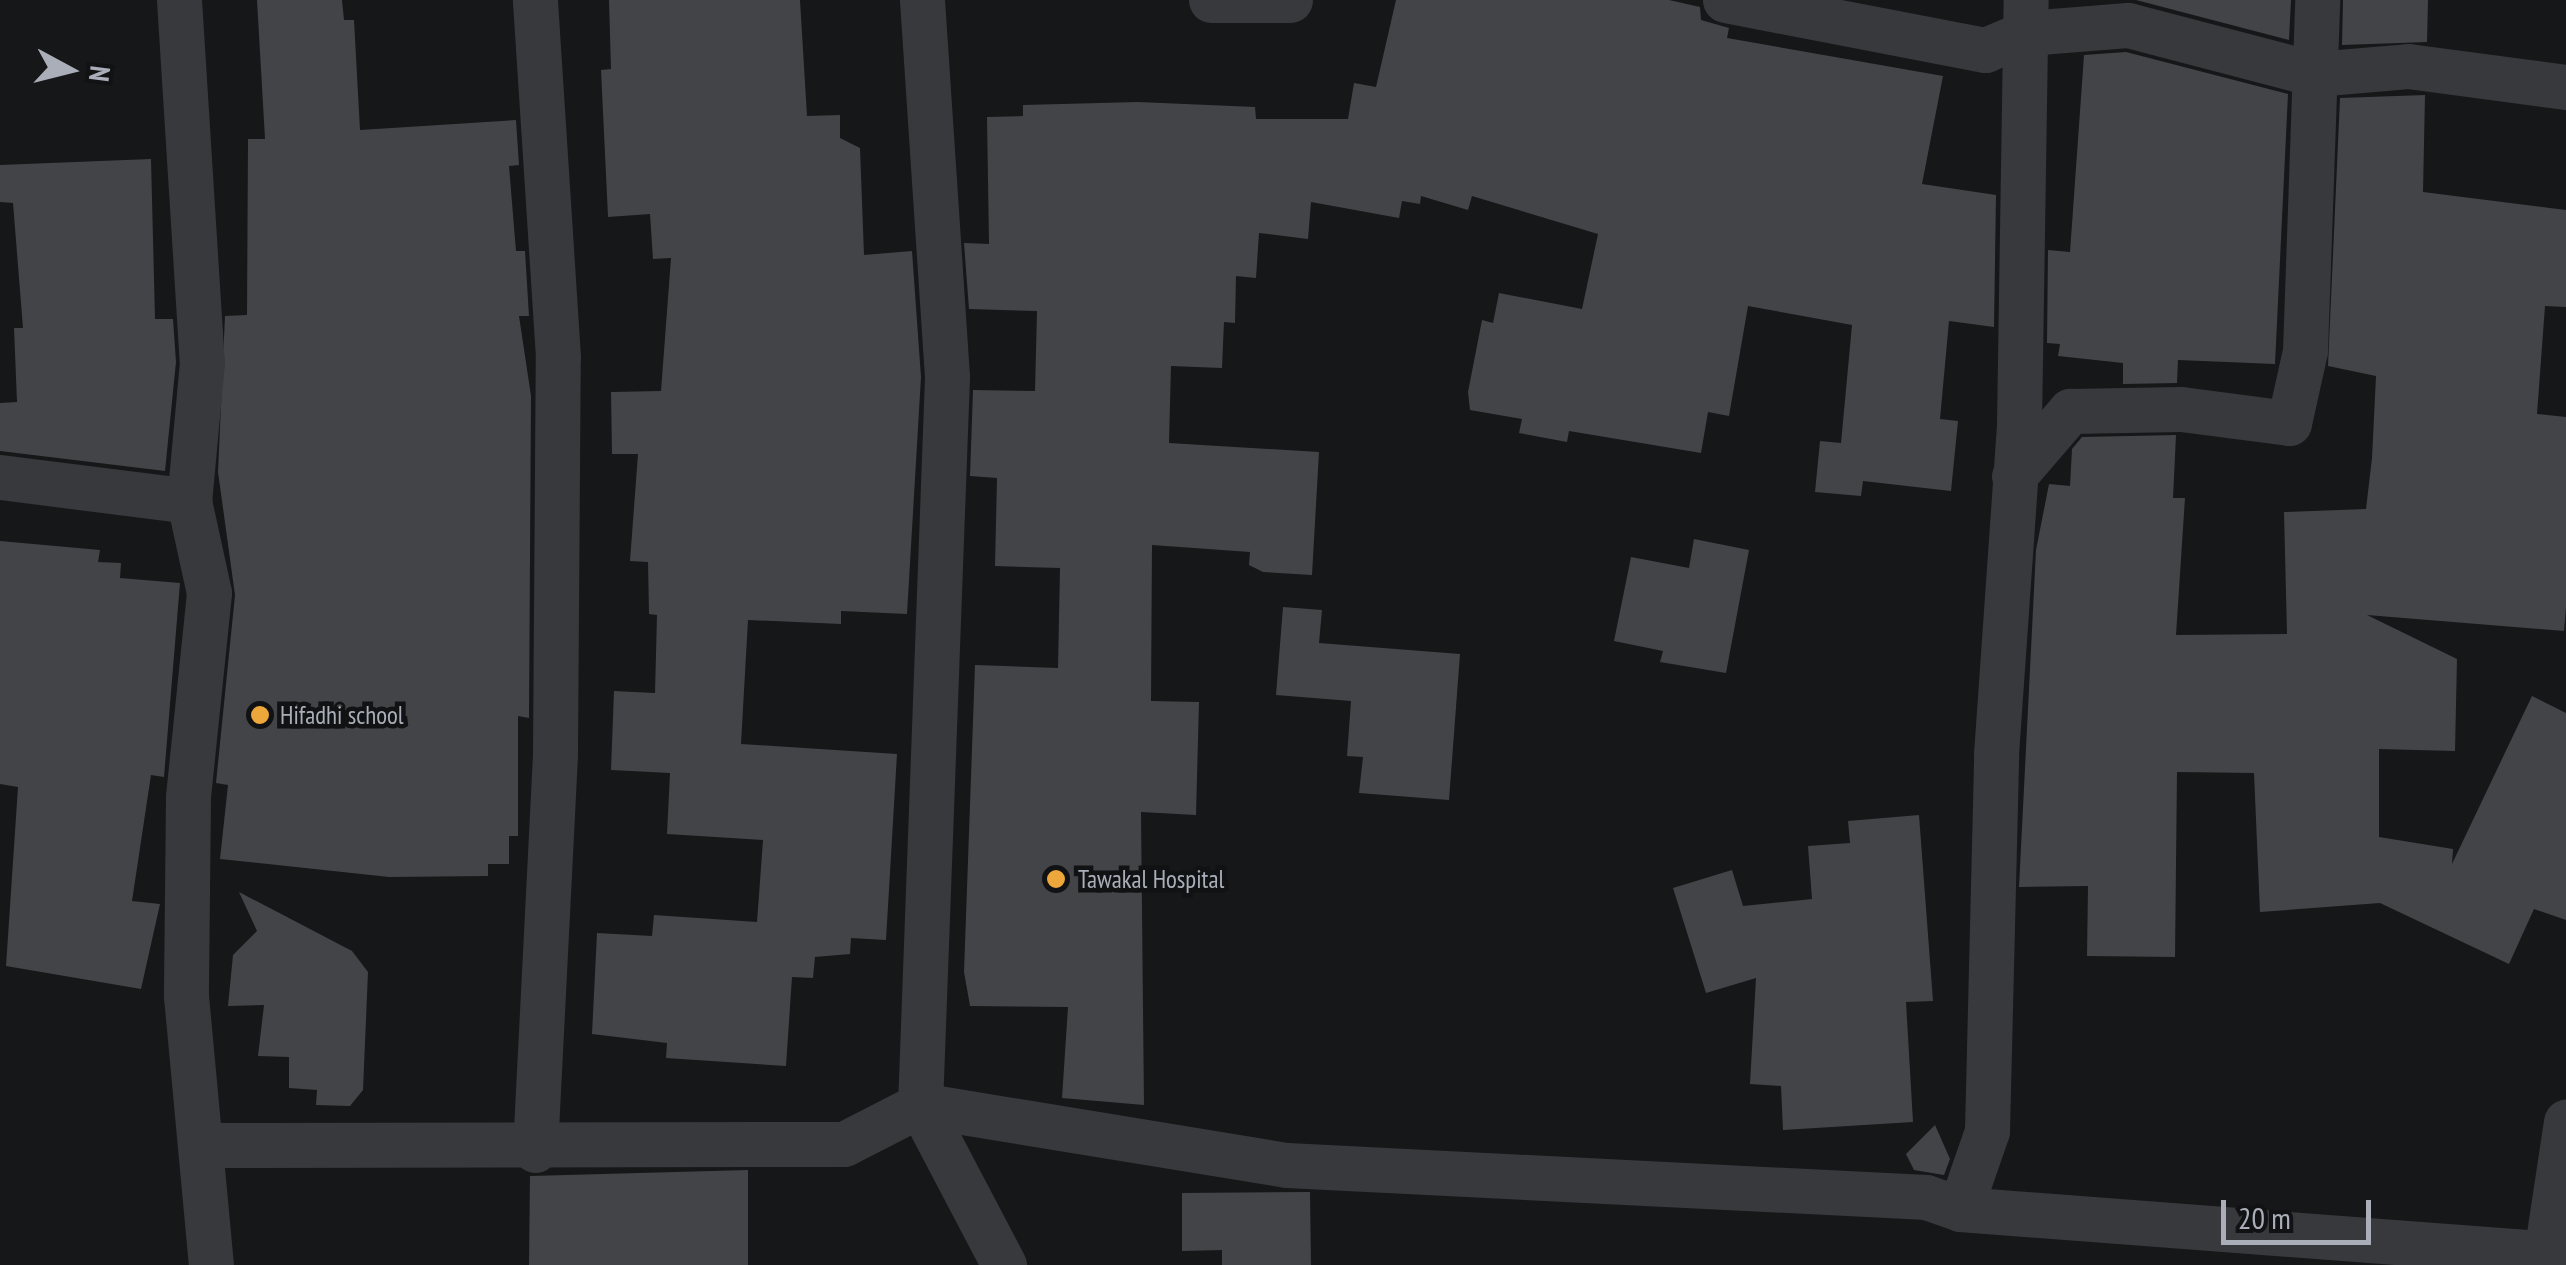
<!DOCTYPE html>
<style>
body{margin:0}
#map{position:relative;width:2566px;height:1265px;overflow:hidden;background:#161718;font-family:"PT Sans Narrow",sans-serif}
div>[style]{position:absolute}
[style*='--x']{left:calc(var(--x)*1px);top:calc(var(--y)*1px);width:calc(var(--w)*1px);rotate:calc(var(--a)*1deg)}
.building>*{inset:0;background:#434448}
.street>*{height:45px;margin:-22.5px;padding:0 22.5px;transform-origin:22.5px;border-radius:22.5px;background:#38393d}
.dots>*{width:28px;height:28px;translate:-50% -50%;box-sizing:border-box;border:5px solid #111213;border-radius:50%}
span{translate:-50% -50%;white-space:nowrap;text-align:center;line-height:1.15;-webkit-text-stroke:9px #111213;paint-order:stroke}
.poi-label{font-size:25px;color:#a9aeb8}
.left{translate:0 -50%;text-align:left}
.north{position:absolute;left:20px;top:20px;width:100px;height:100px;-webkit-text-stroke:8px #111213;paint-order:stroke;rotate:97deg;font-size:28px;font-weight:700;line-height:40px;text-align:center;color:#a9aeb8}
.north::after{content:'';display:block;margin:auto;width:35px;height:45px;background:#a9aeb8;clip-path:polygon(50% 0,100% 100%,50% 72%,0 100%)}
.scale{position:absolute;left:2221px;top:1200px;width:150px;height:45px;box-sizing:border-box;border:5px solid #a9aeb8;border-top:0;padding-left:12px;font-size:30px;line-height:35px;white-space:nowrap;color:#a9aeb8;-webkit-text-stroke:8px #111213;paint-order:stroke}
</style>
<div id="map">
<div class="building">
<i style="clip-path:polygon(257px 0,342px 0,344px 20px,354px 20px,360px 130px,516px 120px,519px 165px,509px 166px,516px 251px,525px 251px,529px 316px,519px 316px,531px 396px,529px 718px,518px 716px,518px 836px,509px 836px,509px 864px,488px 864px,488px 876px,389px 877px,220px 859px,228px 785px,216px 783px,235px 595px,218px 472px,225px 316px,247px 315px,248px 139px,265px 139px)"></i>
<i style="clip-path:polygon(609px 0,800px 0,807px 116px,840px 115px,840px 138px,860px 148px,864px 255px,912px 251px,921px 377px,907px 614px,841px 611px,841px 624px,748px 620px,741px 744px,897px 754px,886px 940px,851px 938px,850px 954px,815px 957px,813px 978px,792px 977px,786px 1066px,666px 1058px,667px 1043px,592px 1034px,597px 933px,652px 936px,654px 915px,757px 922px,763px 840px,667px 834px,670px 773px,611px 770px,614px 691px,655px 693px,657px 615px,649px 614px,648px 562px,630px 561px,638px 454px,612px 454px,611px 392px,661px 391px,671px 258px,653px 259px,650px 214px,608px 217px,601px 70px,611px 69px)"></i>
<i style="clip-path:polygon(1396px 0,1669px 0,1700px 7px,1701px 20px,1729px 28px,1727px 38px,1943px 76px,1922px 184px,1996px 195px,1994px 327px,1949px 321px,1940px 419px,1958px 421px,1951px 491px,1863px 481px,1861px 496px,1815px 492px,1820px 441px,1841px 443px,1852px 325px,1748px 306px,1729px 416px,1708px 412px,1701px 453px,1569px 431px,1567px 442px,1519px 433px,1522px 419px,1470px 410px,1468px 392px,1482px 320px,1493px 323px,1499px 293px,1582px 309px,1598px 234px,1472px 196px,1468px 210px,1421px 196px,1420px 204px,1402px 201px,1399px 218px,1311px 202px,1308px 239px,1259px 233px,1256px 278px,1236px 276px,1235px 323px,1224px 322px,1222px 368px,1171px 366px,1169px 443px,1319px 452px,1312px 575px,1263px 572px,1249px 565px,1250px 552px,1152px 545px,1151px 701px,1199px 702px,1196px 815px,1141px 812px,1144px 1105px,1062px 1098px,1068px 1007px,970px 1006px,964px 972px,975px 665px,1058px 668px,1060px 568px,995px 566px,997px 478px,970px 476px,973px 390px,1035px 391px,1037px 311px,969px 309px,964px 243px,989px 244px,987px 117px,1023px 116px,1023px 105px,1138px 102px,1255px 107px,1256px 119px,1348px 119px,1354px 83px,1376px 87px)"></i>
<i style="clip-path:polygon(2136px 0,2291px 0,2289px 40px)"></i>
<i style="clip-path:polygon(2343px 0,2428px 0,2427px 42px,2342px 45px)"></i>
<i style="clip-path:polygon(2126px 52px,2288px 94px,2275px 364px,2178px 360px,2177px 383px,2123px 384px,2123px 363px,2058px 356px,2060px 344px,2047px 343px,2048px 250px,2070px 252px,2084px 55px)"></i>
<i style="clip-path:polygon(2425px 95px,2423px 192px,2566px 210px,2566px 307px,2545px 306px,2537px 414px,2566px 417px,2566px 607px,2564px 631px,2367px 615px,2457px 659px,2455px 751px,2379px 749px,2379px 837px,2453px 849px,2452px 864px,2532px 696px,2566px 713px,2566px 920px,2534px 909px,2509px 964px,2380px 903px,2260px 912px,2254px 773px,2177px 772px,2175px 957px,2087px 956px,2088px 886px,2019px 887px,2036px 550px,2049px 484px,2070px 486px,2072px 449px,2082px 437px,2176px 435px,2173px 498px,2185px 498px,2176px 635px,2287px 634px,2284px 512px,2366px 509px,2372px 458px,2376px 376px,2328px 366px,2340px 98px)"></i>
<i style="clip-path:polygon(151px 159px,155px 319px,173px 319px,176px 362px,165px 471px,0 451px,0 403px,17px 402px,14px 328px,23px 328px,13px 203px,0 202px,0 165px)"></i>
<i style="clip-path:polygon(1694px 539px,1749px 550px,1726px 673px,1660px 662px,1663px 651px,1614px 641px,1631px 557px,1689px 568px)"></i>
<i style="clip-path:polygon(0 541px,100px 550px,98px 562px,121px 563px,120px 578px,180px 583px,164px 777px,151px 775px,132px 901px,160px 904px,141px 989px,6px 966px,18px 787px,0 784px)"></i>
<i style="clip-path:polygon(1283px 607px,1322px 610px,1319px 643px,1460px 654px,1449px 800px,1359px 793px,1363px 757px,1347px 756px,1351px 701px,1276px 695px)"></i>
<i style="clip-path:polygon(1919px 815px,1933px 1001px,1906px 1002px,1913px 1122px,1783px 1130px,1781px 1086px,1750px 1084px,1756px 978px,1706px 993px,1673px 888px,1732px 870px,1743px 906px,1812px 899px,1808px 846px,1850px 843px,1848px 821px)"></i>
<i style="clip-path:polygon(239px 892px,352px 951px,368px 972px,363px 1090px,350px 1106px,316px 1105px,317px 1090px,289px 1088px,289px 1057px,258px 1056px,264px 1005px,228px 1006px,233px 955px,257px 931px)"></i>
<i style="clip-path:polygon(1935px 1125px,1950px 1159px,1944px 1175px,1914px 1170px,1906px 1154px)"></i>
<i style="clip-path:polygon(748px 1170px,748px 1265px,529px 1265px,530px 1176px)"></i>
<i style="clip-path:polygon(1310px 1192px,1311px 1265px,1222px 1265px,1222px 1250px,1182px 1251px,1182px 1193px)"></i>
</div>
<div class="street">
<i style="--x:179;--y:0;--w:363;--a:86.4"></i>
<i style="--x:202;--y:362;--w:140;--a:95.3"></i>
<i style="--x:189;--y:501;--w:94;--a:77.7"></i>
<i style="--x:209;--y:593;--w:205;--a:95.9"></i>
<i style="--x:188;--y:797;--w:199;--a:90.6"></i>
<i style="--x:186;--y:996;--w:270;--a:84.7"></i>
<i style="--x:922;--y:0;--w:378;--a:86.2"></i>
<i style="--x:947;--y:377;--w:729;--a:92.12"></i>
<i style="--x:920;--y:1105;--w:181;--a:62.3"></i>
<i style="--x:1211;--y:0;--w:79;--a:0"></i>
<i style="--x:1725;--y:0;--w:265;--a:10.9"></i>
<i style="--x:1985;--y:50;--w:44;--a:-22.5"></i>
<i style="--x:2026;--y:33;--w:102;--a:-4.5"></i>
<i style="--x:2128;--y:25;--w:193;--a:14.7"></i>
<i style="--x:2315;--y:74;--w:93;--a:-4.9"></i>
<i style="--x:2408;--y:66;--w:159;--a:7.6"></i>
<i style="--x:2014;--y:476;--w:86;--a:-49.3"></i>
<i style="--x:2070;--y:411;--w:111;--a:-1"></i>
<i style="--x:2181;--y:409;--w:109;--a:7.4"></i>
<i style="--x:2289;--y:423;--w:74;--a:-77.5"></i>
<i style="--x:2305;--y:351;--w:351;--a:-88"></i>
<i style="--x:0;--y:477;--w:191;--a:7.2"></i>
<i style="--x:201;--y:1145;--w:643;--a:-0.09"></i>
<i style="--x:844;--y:1144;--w:85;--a:-27.2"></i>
<i style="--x:920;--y:1105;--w:372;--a:9.3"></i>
<i style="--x:1287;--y:1165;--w:640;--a:2.87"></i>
<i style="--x:1926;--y:1197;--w:36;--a:19"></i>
<i style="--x:1960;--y:1209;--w:608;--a:4.34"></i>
<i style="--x:535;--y:1150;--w:397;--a:-87.1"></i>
<i style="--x:555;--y:754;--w:397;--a:-89.6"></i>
<i style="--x:558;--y:357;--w:358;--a:-93.7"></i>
<i style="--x:1960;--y:1209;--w:83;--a:-70.9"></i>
<i style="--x:1987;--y:1131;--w:377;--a:-88.6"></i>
<i style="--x:1996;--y:754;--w:332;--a:-86"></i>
<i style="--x:2019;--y:423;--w:423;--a:-89.1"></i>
<i style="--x:2546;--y:1254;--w:134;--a:-81.4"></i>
</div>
<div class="dots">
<i style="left:260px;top:715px;background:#eda73a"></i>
<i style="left:1056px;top:879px;background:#eda73a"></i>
</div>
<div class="poi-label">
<span class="left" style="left:280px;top:715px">Hifadhi school</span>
<span class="left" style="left:1078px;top:879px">Tawakal Hospital</span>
</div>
<div class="north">N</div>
<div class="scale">20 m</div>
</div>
